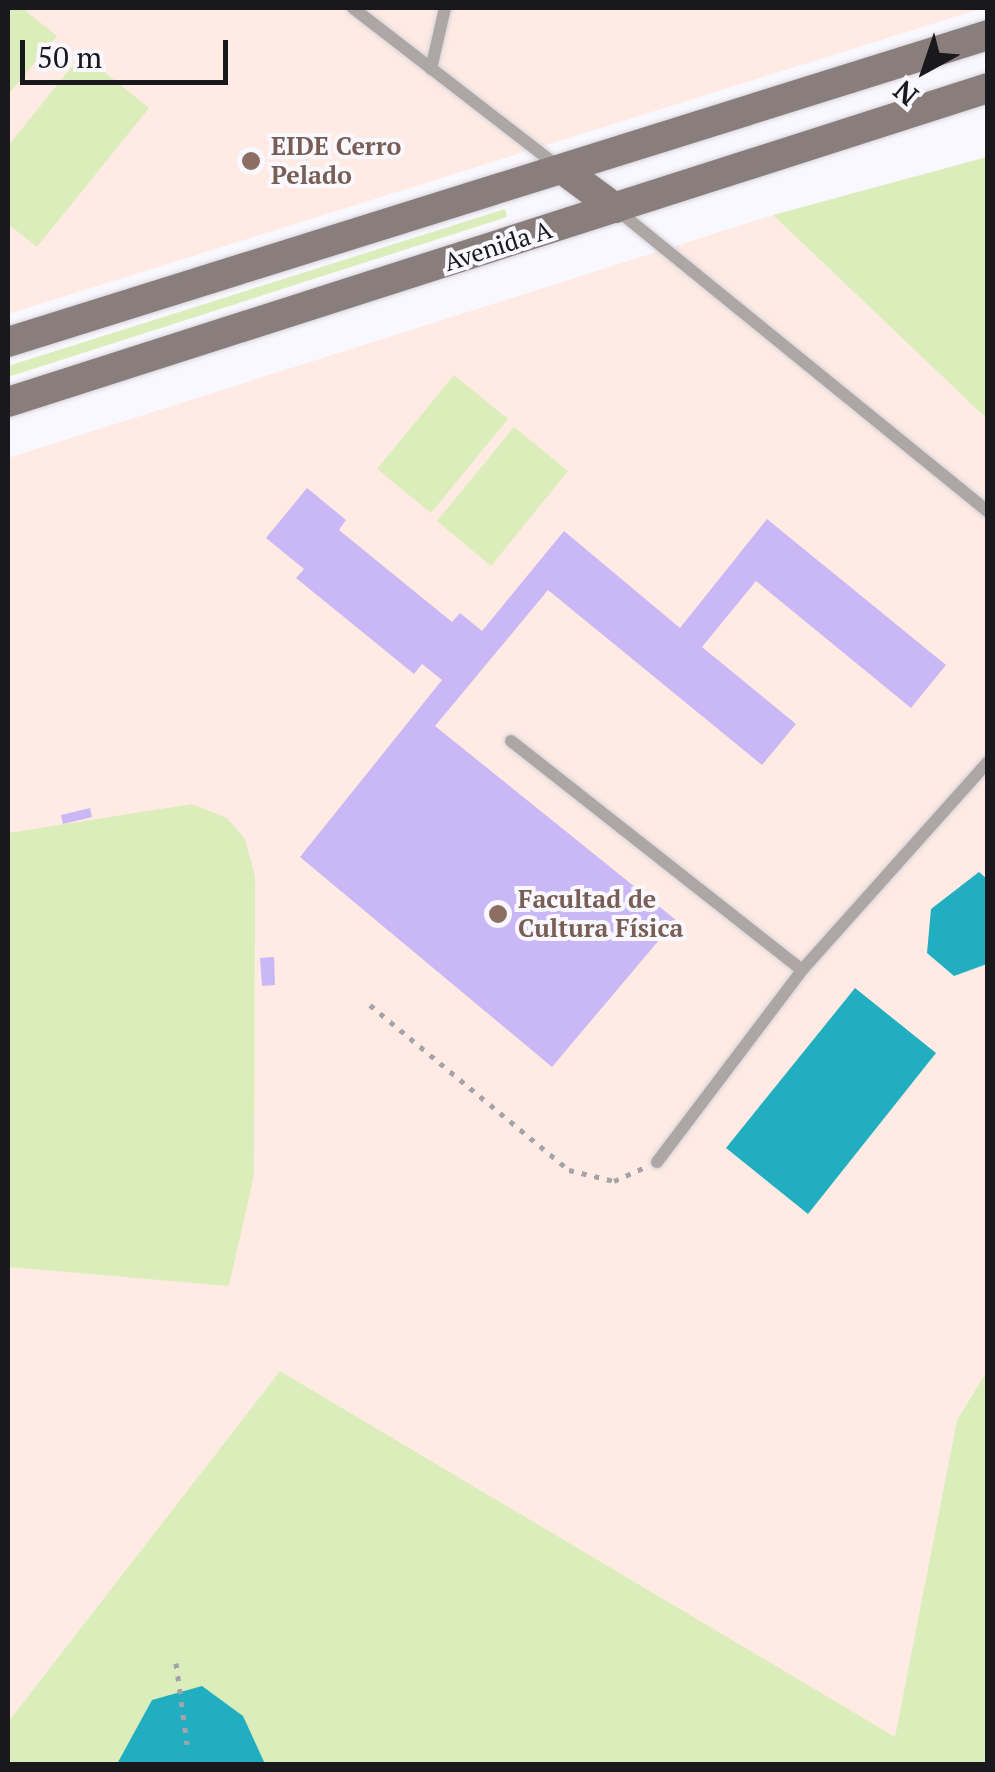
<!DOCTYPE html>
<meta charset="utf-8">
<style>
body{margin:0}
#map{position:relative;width:995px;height:1772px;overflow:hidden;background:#faf8ff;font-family:"PT Serif",serif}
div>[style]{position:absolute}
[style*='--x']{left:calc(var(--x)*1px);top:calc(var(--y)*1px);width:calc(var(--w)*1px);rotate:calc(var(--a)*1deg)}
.education>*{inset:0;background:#ffebe3}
.green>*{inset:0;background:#dbedba}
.water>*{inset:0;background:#21aec0}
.building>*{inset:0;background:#cab7f6}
.path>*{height:5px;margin-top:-2.5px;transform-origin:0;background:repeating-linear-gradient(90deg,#a4a3a9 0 5px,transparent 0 13px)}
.roads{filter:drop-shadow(0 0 2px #d6d4db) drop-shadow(0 0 2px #d6d4db)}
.service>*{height:12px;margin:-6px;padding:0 6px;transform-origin:6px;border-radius:6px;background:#aea6a5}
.secondary>*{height:30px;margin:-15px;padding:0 15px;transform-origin:15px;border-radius:15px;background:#8a7e7d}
.dots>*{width:28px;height:28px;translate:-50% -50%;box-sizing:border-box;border:5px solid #faf8ff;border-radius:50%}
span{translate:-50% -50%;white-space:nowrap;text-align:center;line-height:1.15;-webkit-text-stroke:8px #faf8ff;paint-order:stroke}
.education-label{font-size:25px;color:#785e54;font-weight:700}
.left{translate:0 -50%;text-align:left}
.street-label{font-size:25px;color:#19181d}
.frame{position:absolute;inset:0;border:10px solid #19181d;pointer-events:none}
.north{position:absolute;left:875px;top:20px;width:100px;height:100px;-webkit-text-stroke:8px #faf8ff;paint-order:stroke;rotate:220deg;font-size:28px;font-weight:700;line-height:40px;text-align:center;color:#19181d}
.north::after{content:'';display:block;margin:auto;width:35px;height:45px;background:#19181d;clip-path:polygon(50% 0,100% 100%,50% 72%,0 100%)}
.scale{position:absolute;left:20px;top:40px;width:208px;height:45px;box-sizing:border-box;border:5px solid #19181d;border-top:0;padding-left:12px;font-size:30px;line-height:35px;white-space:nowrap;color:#19181d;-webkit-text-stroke:8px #faf8ff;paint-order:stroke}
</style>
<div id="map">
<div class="education">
<i style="clip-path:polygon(8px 8px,983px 8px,8px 314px)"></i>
<i style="clip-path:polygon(773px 215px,987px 419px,987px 1371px,957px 1420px,895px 1738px,280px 1371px,8px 1722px,8px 458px)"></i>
</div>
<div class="green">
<i style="clip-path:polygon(8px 8px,22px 8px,57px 36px,8px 95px)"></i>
<i style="clip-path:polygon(82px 54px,149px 108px,37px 247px,8px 224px,8px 146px)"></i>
<i style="clip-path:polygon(987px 157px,988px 157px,987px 419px,773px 215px)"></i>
<i style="clip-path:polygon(505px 209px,507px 217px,8px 377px,8px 366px)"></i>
<i style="clip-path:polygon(454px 375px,508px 419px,431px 513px,377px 469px)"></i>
<i style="clip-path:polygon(514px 427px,568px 471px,491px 566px,437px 521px)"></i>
<i style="clip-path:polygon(192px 804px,227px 818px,245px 839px,255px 876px,254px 1175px,229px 1286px,8px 1267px,8px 833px)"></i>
<i style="clip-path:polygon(280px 1371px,895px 1737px,957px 1420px,987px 1371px,987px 1764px,8px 1764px,8px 1722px)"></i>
</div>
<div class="water">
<i style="clip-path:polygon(979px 872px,987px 879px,987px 964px,954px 976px,927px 953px,931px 909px)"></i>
<i style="clip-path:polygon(855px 988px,936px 1053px,808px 1214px,726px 1148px)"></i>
<i style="clip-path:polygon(202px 1686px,243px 1716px,265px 1764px,117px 1764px,152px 1700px)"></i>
</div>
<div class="building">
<i style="clip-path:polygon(307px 488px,346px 520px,339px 530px,452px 622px,460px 613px,482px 631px,564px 531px,680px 628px,767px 519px,946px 665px,911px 708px,756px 581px,702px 647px,796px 724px,762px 765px,548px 590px,435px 726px,676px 920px,552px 1067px,300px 857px,442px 680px,422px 664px,414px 674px,296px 578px,304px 569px,266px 538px)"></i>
<i style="clip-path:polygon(90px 808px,92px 817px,63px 824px,61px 815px)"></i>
<i style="clip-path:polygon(274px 957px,275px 985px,262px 986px,260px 958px)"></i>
</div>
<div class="path">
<i style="--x:370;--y:1005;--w:259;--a:39.7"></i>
<i style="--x:569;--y:1170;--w:46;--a:13.7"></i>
<i style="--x:614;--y:1181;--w:32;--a:-24"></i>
<i style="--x:176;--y:1663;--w:82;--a:82.3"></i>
</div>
<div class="roads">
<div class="service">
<i style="--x:353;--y:8;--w:262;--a:37.7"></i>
<i style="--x:431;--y:69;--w:63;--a:-77.1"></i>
<i style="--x:617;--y:210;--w:478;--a:39.1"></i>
<i style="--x:511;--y:741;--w:370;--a:38.2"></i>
<i style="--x:657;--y:1162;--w:241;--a:-52.9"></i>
<i style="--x:802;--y:970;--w:279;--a:-48.2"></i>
</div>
<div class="secondary">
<i style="--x:562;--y:169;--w:66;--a:36.3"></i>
<i style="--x:8;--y:342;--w:1027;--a:-17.39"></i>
<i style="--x:8;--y:402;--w:1029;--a:-17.77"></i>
</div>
</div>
<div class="dots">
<i style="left:251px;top:161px;background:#8d6e63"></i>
<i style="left:498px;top:914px;background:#8d6e63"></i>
</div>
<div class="education-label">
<span class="left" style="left:271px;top:161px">EIDE Cerro<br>Pelado</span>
<span class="left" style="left:518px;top:914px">Facultad de<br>Cultura Física</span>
</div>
<div class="street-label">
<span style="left:498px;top:246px;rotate:-18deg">Avenida A</span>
</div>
<div class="frame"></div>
<div class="north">N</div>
<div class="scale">50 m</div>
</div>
